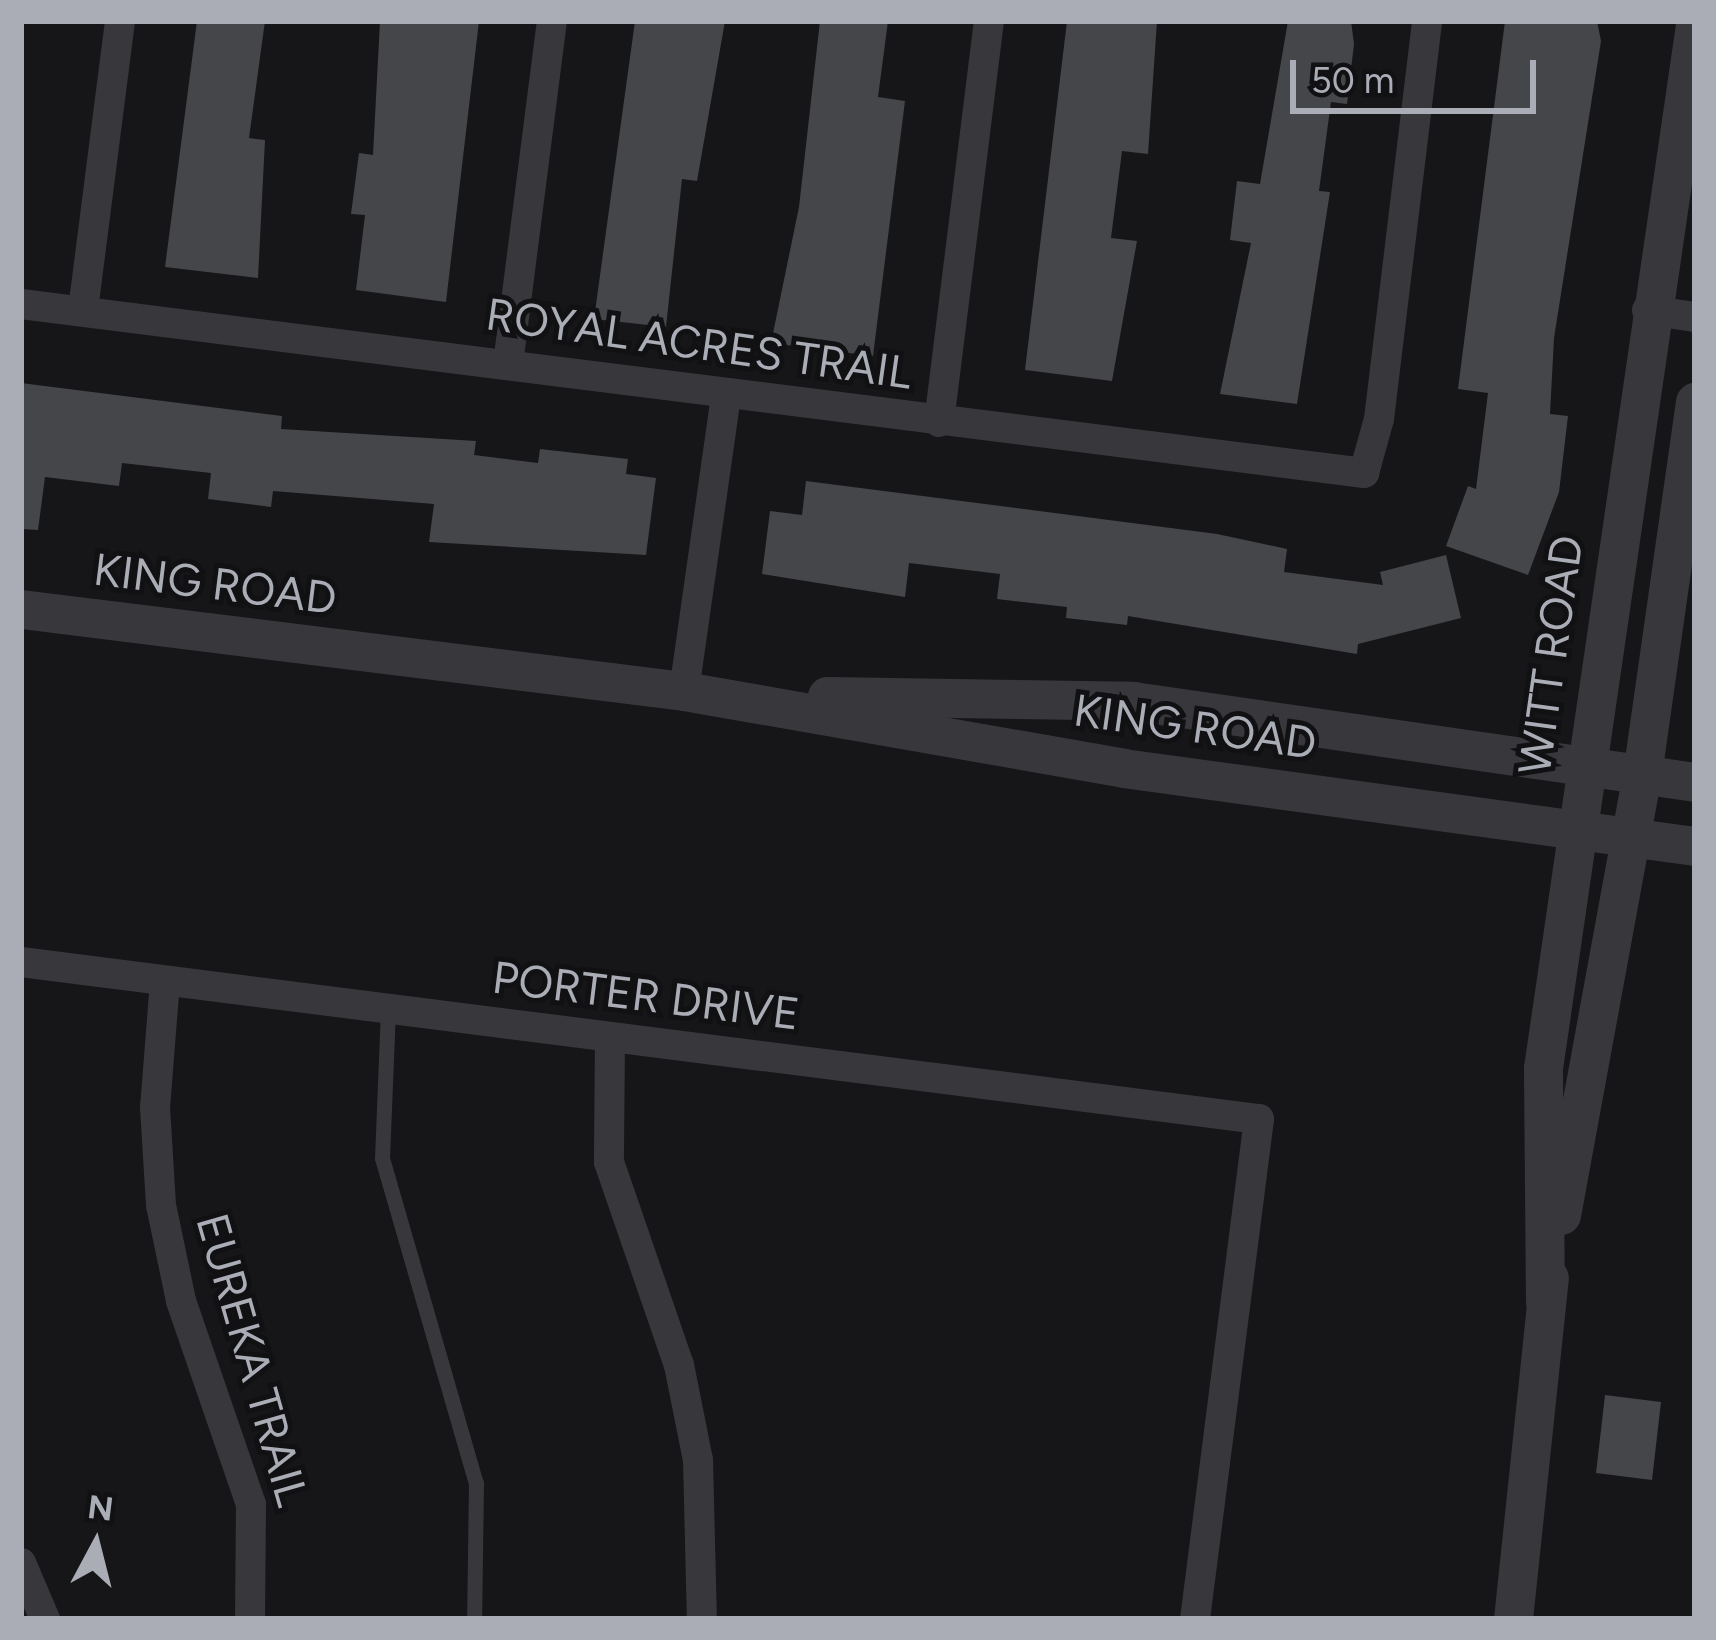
<!DOCTYPE html>
<style>
body{margin:0}
#map{position:relative;width:1716px;height:1640px;overflow:hidden;background:#161618;font-family:Figtree,sans-serif}
div>[style]{position:absolute}
[style*='--x']{left:calc(var(--x)*1px);top:calc(var(--y)*1px);width:calc(var(--w)*1px);rotate:calc(var(--a)*1deg)}
.building>*{inset:0;background:#45464a}
.service>*{height:15px;margin:-7.5px;padding:0 7.5px;transform-origin:7.5px;border-radius:7.5px;background:#38383c}
.minor>*{height:30px;margin:-15px;padding:0 15px;transform-origin:15px;border-radius:15px;background:#38383c}
.tertiary>*{height:39px;margin:-19.5px;padding:0 19.5px;transform-origin:19.5px;border-radius:19.5px;background:#38383c}
span{translate:-50% -50%;white-space:nowrap;text-align:center;line-height:1.15;-webkit-text-stroke:10px #111113;paint-order:stroke}
.street-label{font-size:45px;color:#aaadb6}
.frame{position:absolute;inset:0;border:24px solid #aaadb6;pointer-events:none}
.north{position:absolute;left:36px;top:1484px;width:120px;height:120px;-webkit-text-stroke:9px #111113;paint-order:stroke;rotate:7deg;font-size:33px;font-weight:700;line-height:48px;text-align:center;color:#aaadb6}
.north::after{content:'';display:block;margin:auto;width:42px;height:54px;background:#aaadb6;clip-path:polygon(50% 0,100% 100%,50% 72%,0 100%)}
.scale{position:absolute;left:1290px;top:60px;width:246px;height:54px;box-sizing:border-box;border:6px solid #aaadb6;border-top:0;padding-left:15px;font-size:36px;line-height:42px;white-space:nowrap;color:#aaadb6;-webkit-text-stroke:9px #111113;paint-order:stroke}
</style>
<div id="map">
<div class="building">
<i style="clip-path:polygon(197px 21px,265px 21px,249px 138px,265px 140px,258px 278px,165px 267px)"></i>
<i style="clip-path:polygon(380px 21px,479px 21px,446px 302px,356px 290px,365px 215px,351px 214px,359px 153px,373px 155px)"></i>
<i style="clip-path:polygon(635px 21px,725px 21px,697px 181px,682px 179px,666px 327px,594px 319px)"></i>
<i style="clip-path:polygon(820px 21px,888px 21px,878px 97px,905px 101px,873px 356px,771px 343px,799px 207px)"></i>
<i style="clip-path:polygon(1067px 21px,1157px 21px,1148px 154px,1122px 151px,1111px 238px,1137px 241px,1112px 381px,1025px 370px)"></i>
<i style="clip-path:polygon(1288px 21px,1351px 21px,1354px 44px,1347px 104px,1331px 102px,1319px 191px,1330px 192px,1297px 404px,1220px 394px,1251px 243px,1230px 240px,1237px 181px,1260px 184px)"></i>
<i style="clip-path:polygon(1505px 21px,1597px 21px,1601px 41px,1554px 338px,1550px 414px,1568px 416px,1559px 492px,1528px 575px,1446px 546px,1468px 486px,1476px 489px,1488px 393px,1458px 389px)"></i>
<i style="clip-path:polygon(21px 383px,282px 416px,281px 429px,476px 441px,474px 455px,538px 463px,540px 449px,628px 459px,626px 474px,656px 478px,646px 555px,429px 542px,434px 504px,273px 491px,271px 507px,208px 499px,211px 473px,122px 463px,119px 486px,45px 477px,38px 530px,21px 529px)"></i>
<i style="clip-path:polygon(806px 481px,1217px 534px,1287px 549px,1284px 572px,1383px 585px,1380px 572px,1446px 555px,1461px 618px,1358px 644px,1357px 654px,1128px 616px,1127px 625px,1066px 618px,1067px 607px,997px 599px,1000px 574px,909px 563px,905px 597px,762px 574px,770px 511px,802px 515px)"></i>
<i style="clip-path:polygon(1605px 1395px,1661px 1402px,1652px 1480px,1596px 1473px)"></i>
</div>
<div class="service">
<i style="--x:388;--y:1009;--w:149;--a:92.3"></i>
<i style="--x:382;--y:1158;--w:338;--a:73.9"></i>
<i style="--x:476;--y:1483;--w:136;--a:90.8"></i>
</div>
<div class="minor">
<i style="--x:21;--y:304;--w:1354;--a:7.17"></i>
<i style="--x:1364;--y:473;--w:56;--a:-74.5"></i>
<i style="--x:1379;--y:419;--w:401;--a:-83.1"></i>
<i style="--x:83;--y:310;--w:291;--a:-82.7"></i>
<i style="--x:1647;--y:310;--w:49;--a:8.3"></i>
<i style="--x:508;--y:364;--w:346;--a:-82.7"></i>
<i style="--x:939;--y:422;--w:404;--a:-82.9"></i>
<i style="--x:684;--y:691;--w:298;--a:-81.9"></i>
<i style="--x:21;--y:962;--w:1248;--a:7.23"></i>
<i style="--x:1259;--y:1119;--w:504;--a:97.29"></i>
<i style="--x:165;--y:981;--w:126;--a:94.5"></i>
<i style="--x:155;--y:1107;--w:98;--a:86.5"></i>
<i style="--x:161;--y:1205;--w:98;--a:78.2"></i>
<i style="--x:181;--y:1301;--w:215;--a:71"></i>
<i style="--x:251;--y:1504;--w:115;--a:90.5"></i>
<i style="--x:610;--y:1037;--w:125;--a:90.5"></i>
<i style="--x:609;--y:1162;--w:215;--a:71"></i>
<i style="--x:679;--y:1365;--w:97;--a:78.7"></i>
<i style="--x:698;--y:1460;--w:159;--a:88.6"></i>
<i style="--x:21;--y:1563;--w:61;--a:66.8"></i>
</div>
<div class="tertiary">
<i style="--x:21;--y:609;--w:668;--a:7.05"></i>
<i style="--x:684;--y:691;--w:446;--a:9.9"></i>
<i style="--x:1123;--y:768;--w:577;--a:7.77"></i>
<i style="--x:827;--y:696;--w:306;--a:0.9"></i>
<i style="--x:1133;--y:701;--w:568;--a:8.2"></i>
<i style="--x:1561;--y:1215;--w:448;--a:-79.6"></i>
<i style="--x:1642;--y:774;--w:376;--a:-81.9"></i>
<i style="--x:1545;--y:1302;--w:234;--a:-90.5"></i>
<i style="--x:1543;--y:1068;--w:1054;--a:-81.71"></i>
<i style="--x:1513;--y:1619;--w:343;--a:-84"></i>
</div>
<div class="street-label">
<span style="left:699px;top:344px;rotate:8deg">ROYAL ACRES TRAIL</span>
<span style="left:215px;top:584px;rotate:7deg">KING ROAD</span>
<span style="left:1551px;top:655px;rotate:-82deg">WITT ROAD</span>
<span style="left:1195px;top:727px;rotate:8deg">KING ROAD</span>
<span style="left:646px;top:996px;rotate:7deg">PORTER DRIVE</span>
<span style="left:252px;top:1360px;rotate:74deg">EUREKA TRAIL</span>
</div>
<div class="frame"></div>
<div class="north">N</div>
<div class="scale">50 m</div>
</div>
